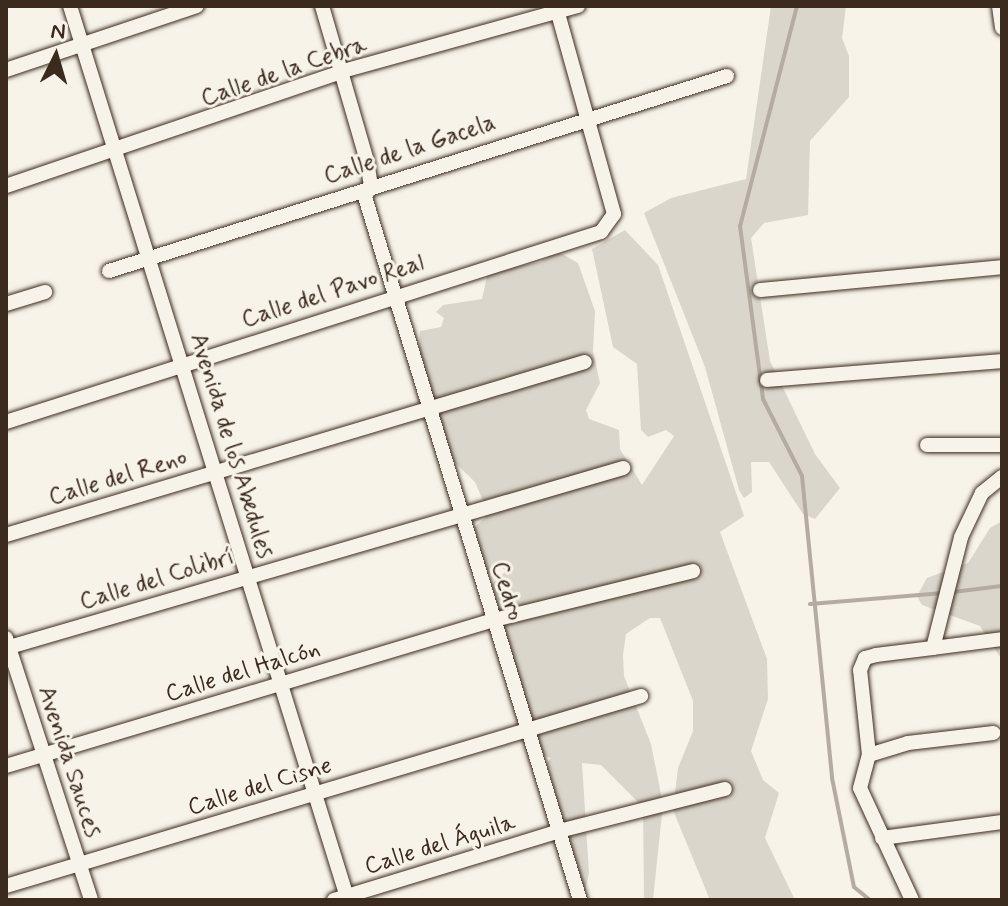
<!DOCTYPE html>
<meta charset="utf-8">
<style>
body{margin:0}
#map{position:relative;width:1008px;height:906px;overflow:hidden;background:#f7f3e8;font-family:Mynerve,sans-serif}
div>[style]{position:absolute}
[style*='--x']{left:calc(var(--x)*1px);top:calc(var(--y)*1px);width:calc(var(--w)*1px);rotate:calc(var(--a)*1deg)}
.green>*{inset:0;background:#dbd6cb}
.stream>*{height:4px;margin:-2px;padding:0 2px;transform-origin:2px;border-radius:2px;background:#b4aca0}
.roads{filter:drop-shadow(0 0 2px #3b2a1e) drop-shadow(0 0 2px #3b2a1e)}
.minor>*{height:14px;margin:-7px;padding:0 7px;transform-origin:7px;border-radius:7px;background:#f7f3e8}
span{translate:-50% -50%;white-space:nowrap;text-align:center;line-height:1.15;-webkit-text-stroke:6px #f7f3e8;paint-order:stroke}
.street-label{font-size:24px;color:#3b2a1e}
.frame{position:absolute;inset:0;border:8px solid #3b2a1e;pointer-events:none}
.north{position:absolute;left:16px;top:16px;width:80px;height:80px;-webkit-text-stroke:6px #f7f3e8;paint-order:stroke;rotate:5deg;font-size:22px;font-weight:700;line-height:32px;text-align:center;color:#3b2a1e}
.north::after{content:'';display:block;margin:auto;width:28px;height:36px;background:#3b2a1e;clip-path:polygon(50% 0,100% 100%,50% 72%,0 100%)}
</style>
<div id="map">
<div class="green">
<i style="clip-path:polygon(771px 6px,846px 6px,842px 38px,849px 56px,849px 97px,810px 141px,808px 215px,764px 223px,751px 238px,770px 361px,815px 454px,840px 488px,815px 519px,803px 514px,769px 462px,751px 462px,752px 492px,744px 498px,739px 490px,705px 367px,644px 213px,671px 198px,746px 179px)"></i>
<i style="clip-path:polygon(625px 230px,658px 265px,744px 516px,720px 532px,767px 659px,768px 699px,751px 751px,763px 780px,779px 793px,765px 838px,795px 900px,710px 900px,673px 810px,678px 768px,693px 731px,693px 701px,660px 618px,650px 618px,626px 634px,623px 655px,624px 676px,651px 744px,663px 804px,653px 900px,644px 900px,643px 807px,601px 765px,582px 763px,589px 873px,583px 900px,547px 763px,551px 758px,542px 755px,491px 585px,506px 571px,499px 565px,485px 577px,470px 531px,485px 518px,486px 508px,475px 482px,453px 461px,419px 350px,420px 331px,441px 327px,444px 318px,436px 312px,443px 305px,482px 299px,488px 272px,541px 262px,557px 251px,578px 263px,595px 311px,593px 352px,600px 383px,586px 410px,589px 419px,619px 430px,620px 449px,642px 485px,674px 436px,666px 430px,648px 437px,641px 430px,637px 364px,613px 347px,592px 249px)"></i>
<i style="clip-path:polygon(1002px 521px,1002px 660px,980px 626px,922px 605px,917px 596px,927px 578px,968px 563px,990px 528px)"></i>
</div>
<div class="stream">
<i style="--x:797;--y:6;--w:227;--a:104.5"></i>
<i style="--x:740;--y:226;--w:175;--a:82.4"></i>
<i style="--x:763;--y:399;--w:86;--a:63.1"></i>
<i style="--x:802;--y:476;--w:303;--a:84.3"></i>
<i style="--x:832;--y:778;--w:111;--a:78.6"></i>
<i style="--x:854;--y:887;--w:21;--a:39"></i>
<i style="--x:953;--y:592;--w:49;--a:-7"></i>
<i style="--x:810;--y:604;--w:134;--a:-4.7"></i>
</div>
<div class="roads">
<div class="minor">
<i style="--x:70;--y:6;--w:936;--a:72.73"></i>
<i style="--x:322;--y:6;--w:161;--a:73.8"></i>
<i style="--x:367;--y:161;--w:24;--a:81"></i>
<i style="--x:371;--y:185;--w:13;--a:117"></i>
<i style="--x:365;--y:197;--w:735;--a:72.99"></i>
<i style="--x:999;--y:6;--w:22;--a:82"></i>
<i style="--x:6;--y:70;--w:201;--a:-18.5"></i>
<i style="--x:6;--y:186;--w:356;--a:-18.8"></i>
<i style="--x:343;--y:71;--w:244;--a:-15.5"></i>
<i style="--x:109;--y:271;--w:648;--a:-17.51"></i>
<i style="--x:760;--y:290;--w:243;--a:-5.4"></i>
<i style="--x:6;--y:304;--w:41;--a:-17.1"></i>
<i style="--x:767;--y:380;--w:236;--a:-4.6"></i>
<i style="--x:6;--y:422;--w:625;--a:-17.71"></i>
<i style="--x:601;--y:232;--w:22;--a:-54"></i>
<i style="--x:614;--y:214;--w:216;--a:-105.6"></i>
<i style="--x:927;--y:445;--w:75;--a:0"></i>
<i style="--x:6;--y:535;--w:604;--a:-16.64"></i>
<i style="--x:6;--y:638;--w:275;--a:72"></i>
<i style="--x:6;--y:648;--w:643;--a:-16.26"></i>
<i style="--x:933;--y:648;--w:70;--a:-7.4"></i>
<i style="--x:869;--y:755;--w:41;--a:-17.1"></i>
<i style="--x:908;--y:743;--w:86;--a:-6.7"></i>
<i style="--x:6;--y:766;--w:509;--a:-16.66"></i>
<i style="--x:494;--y:620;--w:205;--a:-13.8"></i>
<i style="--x:882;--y:838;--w:121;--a:-7.6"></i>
<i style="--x:6;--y:886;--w:663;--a:-16.66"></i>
<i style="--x:334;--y:900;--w:235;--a:-17"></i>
<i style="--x:559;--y:831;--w:171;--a:-14.2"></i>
<i style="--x:912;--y:900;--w:123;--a:-114.9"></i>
<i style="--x:860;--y:788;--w:34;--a:-75"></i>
<i style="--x:869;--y:755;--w:85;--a:-96"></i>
<i style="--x:860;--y:670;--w:13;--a:-67"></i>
<i style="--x:865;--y:658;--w:11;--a:-15"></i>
<i style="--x:876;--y:655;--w:57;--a:-7"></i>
<i style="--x:933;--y:648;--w:114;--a:-75.8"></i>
<i style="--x:961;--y:537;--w:49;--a:-64.5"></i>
<i style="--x:982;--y:493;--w:26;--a:-39"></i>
</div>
</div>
<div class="street-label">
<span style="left:284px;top:72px;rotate:-19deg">Calle de la Cebra</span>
<span style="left:410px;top:150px;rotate:-18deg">Calle de la Gacela</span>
<span style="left:333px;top:292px;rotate:-18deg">Calle del Pavo Real</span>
<span style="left:231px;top:446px;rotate:73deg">Avenida de los Abedules</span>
<span style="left:118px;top:478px;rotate:-17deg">Calle del Reno</span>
<span style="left:157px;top:580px;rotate:-17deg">Calle del Colibrí</span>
<span style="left:507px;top:591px;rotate:72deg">Cedro</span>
<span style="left:243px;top:672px;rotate:-17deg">Calle del Halcón</span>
<span style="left:69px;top:762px;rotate:72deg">Avenida Sauces</span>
<span style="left:260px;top:787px;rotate:-17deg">Calle del Cisne</span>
<span style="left:440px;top:845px;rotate:-17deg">Calle del Águila</span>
</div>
<div class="frame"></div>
<div class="north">N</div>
</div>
